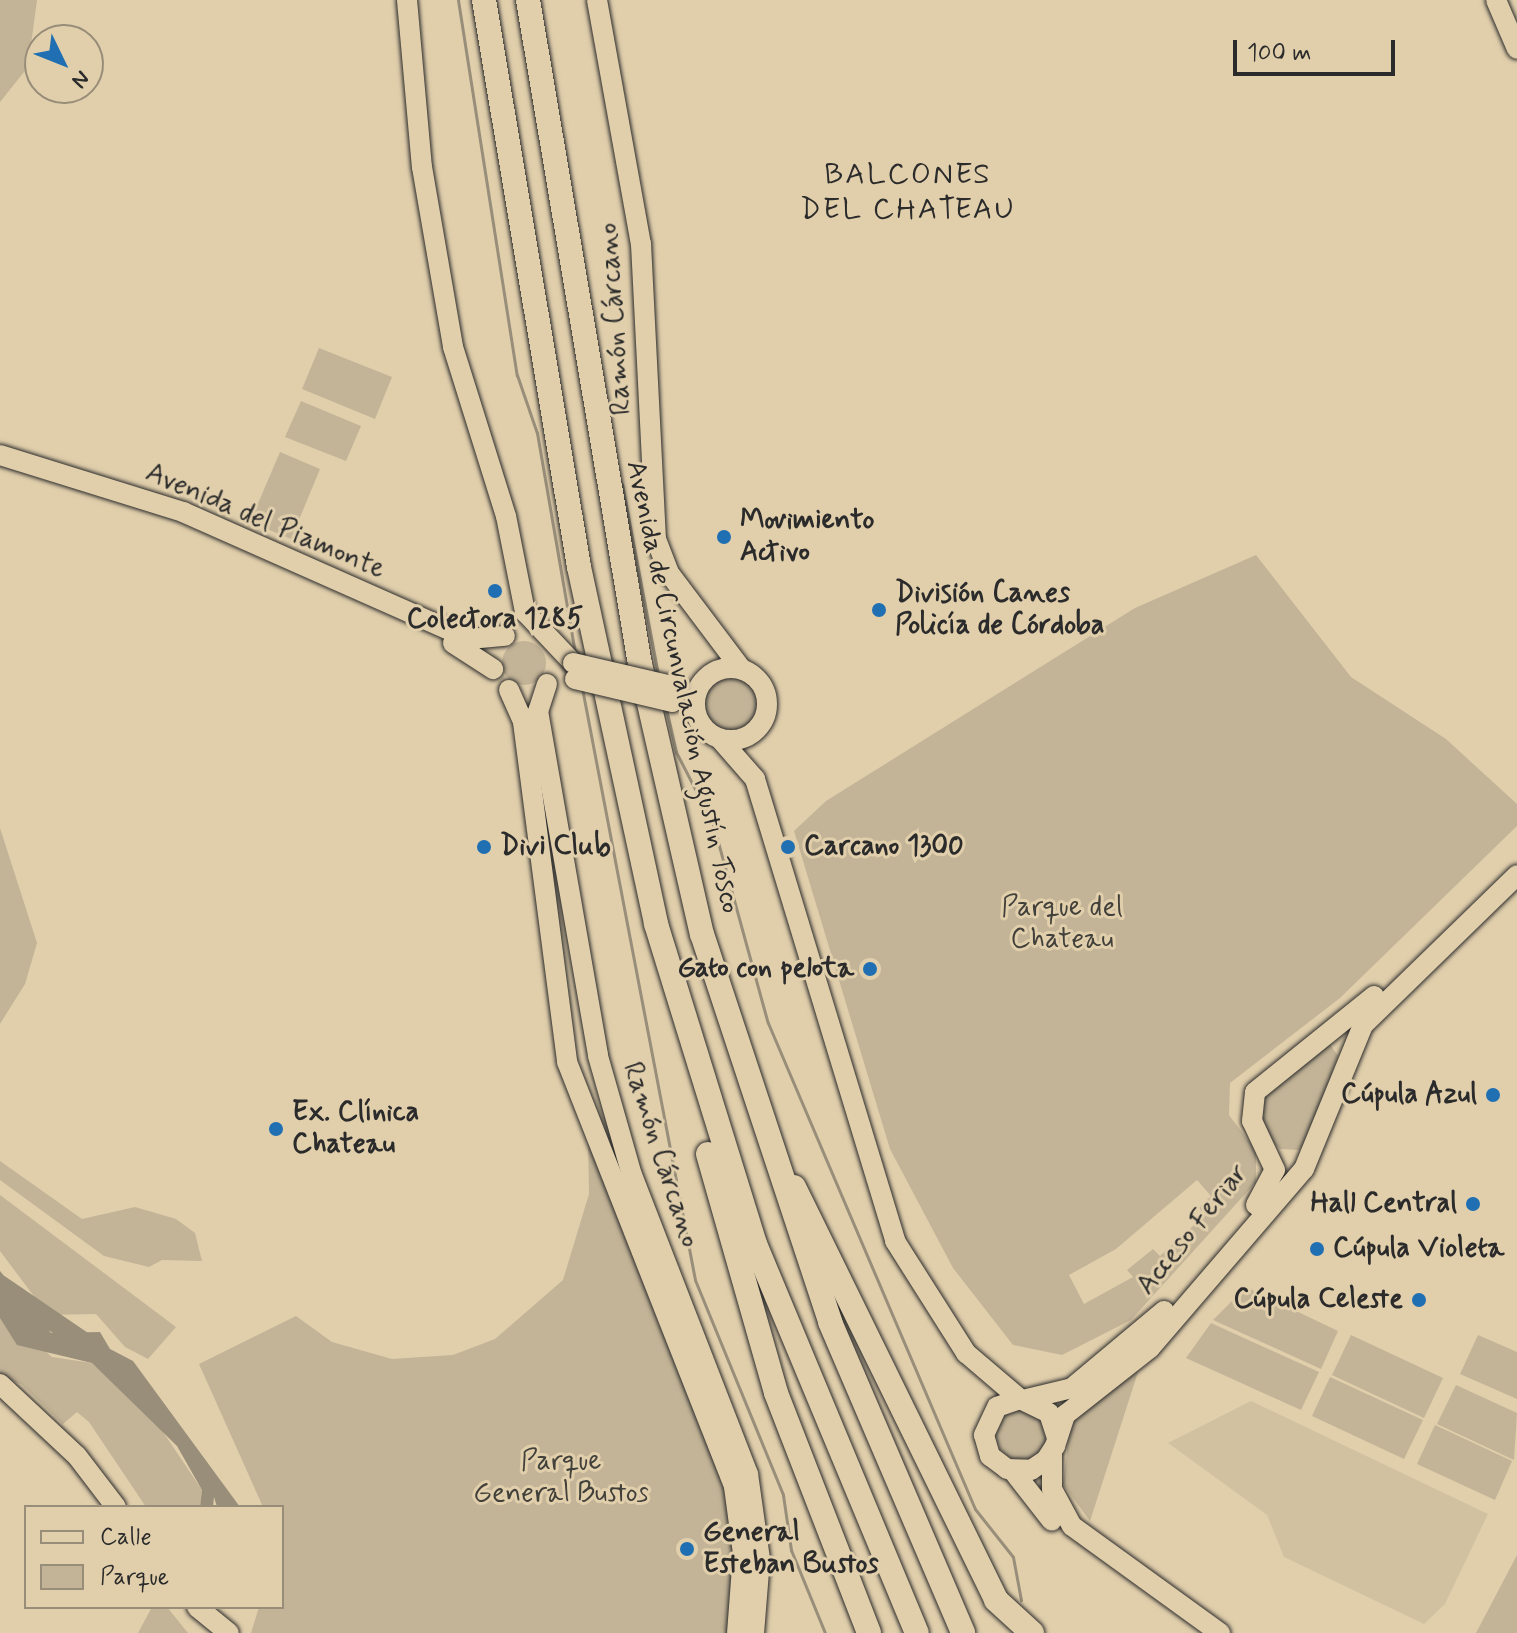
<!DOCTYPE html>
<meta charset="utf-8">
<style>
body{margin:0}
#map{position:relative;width:1517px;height:1633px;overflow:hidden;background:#e1cfac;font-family:Mynerve,sans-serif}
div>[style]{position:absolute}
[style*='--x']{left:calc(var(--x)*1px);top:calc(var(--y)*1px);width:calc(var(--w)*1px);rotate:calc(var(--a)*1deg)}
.built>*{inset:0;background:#d2c1a1}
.green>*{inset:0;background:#c3b497}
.round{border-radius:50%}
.water>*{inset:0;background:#988e79}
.stream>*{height:3px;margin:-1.5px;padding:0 1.5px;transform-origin:1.5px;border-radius:1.5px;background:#988e79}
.river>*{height:20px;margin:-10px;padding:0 10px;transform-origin:10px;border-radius:10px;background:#988e79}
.roads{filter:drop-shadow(0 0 2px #2b2b2b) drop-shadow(0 0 2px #2b2b2b)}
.major>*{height:20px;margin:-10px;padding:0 10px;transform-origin:10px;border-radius:10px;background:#e1cfac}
.major>.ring{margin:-10px;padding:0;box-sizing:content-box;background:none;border:20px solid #e1cfac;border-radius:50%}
.highway>*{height:24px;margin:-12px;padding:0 12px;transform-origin:12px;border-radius:12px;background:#e1cfac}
.bridges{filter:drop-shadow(0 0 2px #2b2b2b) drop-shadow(0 0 2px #2b2b2b)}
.major-bridge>*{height:20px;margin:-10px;padding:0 10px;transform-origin:10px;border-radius:10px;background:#e1cfac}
.dots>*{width:22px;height:22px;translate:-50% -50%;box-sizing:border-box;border:4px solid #e1cfac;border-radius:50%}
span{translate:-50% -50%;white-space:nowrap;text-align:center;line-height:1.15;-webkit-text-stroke:6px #e1cfac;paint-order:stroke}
.street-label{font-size:28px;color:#2b2b2b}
.poi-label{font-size:28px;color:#2b2b2b;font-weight:700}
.left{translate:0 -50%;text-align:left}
.right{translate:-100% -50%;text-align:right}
.park-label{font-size:28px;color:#42403b}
.neighbourhood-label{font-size:30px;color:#2b2b2b;letter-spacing:2px}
.legend{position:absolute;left:24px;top:1505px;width:260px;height:104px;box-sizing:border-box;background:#e1cfac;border:2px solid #988d78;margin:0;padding:10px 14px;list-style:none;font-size:24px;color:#2b2b2b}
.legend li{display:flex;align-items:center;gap:16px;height:40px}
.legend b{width:40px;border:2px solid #988d78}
.north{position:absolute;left:24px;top:24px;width:80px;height:80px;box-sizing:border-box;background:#e1cfac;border:2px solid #988d78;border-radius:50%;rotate:133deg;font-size:22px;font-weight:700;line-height:32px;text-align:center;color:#2b2b2b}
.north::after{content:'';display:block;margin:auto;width:28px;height:36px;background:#1f6fb2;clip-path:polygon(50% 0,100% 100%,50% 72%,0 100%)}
.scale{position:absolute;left:1233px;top:40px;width:162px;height:36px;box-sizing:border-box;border:4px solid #2b2b2b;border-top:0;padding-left:10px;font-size:24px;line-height:28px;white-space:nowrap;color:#2b2b2b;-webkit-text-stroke:6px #e1cfac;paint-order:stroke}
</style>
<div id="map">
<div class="built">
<i style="clip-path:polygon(1251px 1401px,1488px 1514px,1445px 1604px,1424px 1624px,1284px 1557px,1267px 1515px,1168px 1443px)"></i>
</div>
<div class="green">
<i style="clip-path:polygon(0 0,37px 0,28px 67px,0 102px)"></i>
<i style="clip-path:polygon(319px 348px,392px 377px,375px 419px,302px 389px)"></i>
<i style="clip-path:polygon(301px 401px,361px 426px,346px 461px,285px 437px)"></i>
<i style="clip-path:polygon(280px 452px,320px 469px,291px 539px,250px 522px)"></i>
<i style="clip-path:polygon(evenodd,1256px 555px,1351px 677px,1446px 739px,1517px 804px,1517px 826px,1340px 998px,1230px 1083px,1229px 1115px,1256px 1151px,1256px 1182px,1131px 1320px,1062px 1355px,1013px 1345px,953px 1268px,890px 1149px,794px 831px,826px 801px,1135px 608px,1256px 555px,1197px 1180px,1211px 1196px,1199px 1207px,1204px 1216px,1160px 1256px,1153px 1249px,1127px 1270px,1133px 1277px,1084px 1304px,1069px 1275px,1116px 1249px,1197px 1180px)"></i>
<i class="round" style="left:502px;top:641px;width:44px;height:44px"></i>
<i class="round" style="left:703px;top:676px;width:56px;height:56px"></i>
<i style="clip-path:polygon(0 828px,37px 943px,25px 984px,0 1024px)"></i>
<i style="clip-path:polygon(1329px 1043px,1338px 1056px,1314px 1129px,1299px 1150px,1280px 1149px,1260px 1130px,1259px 1096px)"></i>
<i style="clip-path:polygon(588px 1137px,707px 1423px,737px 1534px,732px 1633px,251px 1633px,259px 1607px,282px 1607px,282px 1507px,263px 1507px,199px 1364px,296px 1316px,332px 1342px,392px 1359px,453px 1355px,495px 1339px,563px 1280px,589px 1194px)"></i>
<i style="clip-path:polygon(0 1161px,82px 1219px,135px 1207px,176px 1219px,195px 1233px,202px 1261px,162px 1260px,149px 1267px,104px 1256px,0 1180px)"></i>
<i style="clip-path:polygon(0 1195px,176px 1327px,148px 1359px,125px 1347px,96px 1314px,48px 1315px,0 1251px)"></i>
<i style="clip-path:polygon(1246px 1287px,1338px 1331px,1321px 1369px,1213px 1320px)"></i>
<i style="clip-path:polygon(0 1311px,52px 1357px,92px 1363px,151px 1414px,202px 1490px,200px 1507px,146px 1507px,89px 1422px,77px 1412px,63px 1424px,21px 1384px,0 1376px)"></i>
<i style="clip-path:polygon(1211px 1323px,1319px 1372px,1301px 1410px,1186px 1358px)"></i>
<i style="clip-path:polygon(1351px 1335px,1443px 1378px,1424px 1418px,1332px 1375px)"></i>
<i style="clip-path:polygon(1478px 1335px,1517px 1352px,1517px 1399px,1460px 1374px)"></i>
<i style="clip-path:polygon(1139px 1369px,1090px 1521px,1063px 1484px,1070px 1427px,1081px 1411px)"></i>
<i style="clip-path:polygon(1330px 1377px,1423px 1420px,1404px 1459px,1312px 1416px)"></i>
<i style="clip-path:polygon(1456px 1385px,1517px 1413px,1514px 1460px,1437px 1424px)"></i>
<i class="round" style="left:996px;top:1410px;width:50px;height:50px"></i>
<i style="clip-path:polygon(1435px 1425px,1512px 1461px,1495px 1500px,1417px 1464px)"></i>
<i style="clip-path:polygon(1517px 1555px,1517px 1633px,1476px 1633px)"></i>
<i style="clip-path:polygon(152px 1607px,167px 1607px,188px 1633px,138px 1633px)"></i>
</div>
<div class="water">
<i style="clip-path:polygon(0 1271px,51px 1333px,100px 1332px,110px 1349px,133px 1361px,240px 1507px,217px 1507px,214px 1497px,213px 1507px,200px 1507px,202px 1490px,177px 1446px,92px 1363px,17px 1345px,0 1318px)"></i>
</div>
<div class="stream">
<i style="--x:458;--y:0;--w:380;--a:81.1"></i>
<i style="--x:517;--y:375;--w:61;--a:71"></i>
<i style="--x:537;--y:433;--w:223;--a:80.2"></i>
<i style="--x:622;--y:484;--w:193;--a:79.3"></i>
<i style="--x:582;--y:688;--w:603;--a:79.19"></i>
<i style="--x:695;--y:1280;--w:232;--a:67.7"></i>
<i style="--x:783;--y:1495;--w:56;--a:81.7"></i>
<i style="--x:791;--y:1550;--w:90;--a:67.7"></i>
<i style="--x:666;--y:708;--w:45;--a:77.2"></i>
<i style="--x:676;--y:752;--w:81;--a:62.8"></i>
<i style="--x:713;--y:824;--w:206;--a:74.6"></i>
<i style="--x:768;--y:1023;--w:528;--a:66.93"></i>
<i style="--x:975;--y:1509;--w:61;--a:51.6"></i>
<i style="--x:1013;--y:1557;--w:44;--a:79.5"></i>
</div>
<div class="river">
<i style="--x:0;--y:1285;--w:110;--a:34.3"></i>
</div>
<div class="roads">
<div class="major">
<i style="--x:407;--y:0;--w:168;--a:84.9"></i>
<i style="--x:422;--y:167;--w:183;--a:80.2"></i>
<i style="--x:453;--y:347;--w:177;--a:72.6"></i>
<i style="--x:506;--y:516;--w:98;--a:78.8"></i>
<i style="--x:525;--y:612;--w:70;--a:46.7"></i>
<i style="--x:597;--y:0;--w:248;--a:79.8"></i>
<i style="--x:641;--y:244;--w:295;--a:87.1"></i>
<i style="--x:656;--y:539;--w:36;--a:69"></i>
<i style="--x:669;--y:573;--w:121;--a:53"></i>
<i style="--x:1496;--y:0;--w:53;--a:66.8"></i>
<i style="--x:0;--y:455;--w:192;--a:17.3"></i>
<i style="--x:183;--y:512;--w:313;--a:23.9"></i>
<i style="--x:469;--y:639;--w:36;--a:-5"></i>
<i style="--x:453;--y:643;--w:48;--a:33"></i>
<i class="ring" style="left:695px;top:668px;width:52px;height:52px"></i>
<i style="--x:547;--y:684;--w:28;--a:108"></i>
<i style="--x:538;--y:711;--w:350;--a:80.1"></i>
<i style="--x:598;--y:1056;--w:124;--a:74.1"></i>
<i style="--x:632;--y:1175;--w:321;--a:68.8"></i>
<i style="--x:748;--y:1474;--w:86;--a:82"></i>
<i style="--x:760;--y:1559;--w:74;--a:94.6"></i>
<i style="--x:509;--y:690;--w:35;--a:66"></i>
<i style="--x:523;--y:722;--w:343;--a:82.6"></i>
<i style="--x:567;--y:1062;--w:457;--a:68.5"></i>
<i style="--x:734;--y:1487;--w:68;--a:82.3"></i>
<i style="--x:743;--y:1554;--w:79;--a:94.3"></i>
<i style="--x:720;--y:739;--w:53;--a:48.8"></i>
<i style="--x:755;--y:779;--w:483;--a:73.1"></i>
<i style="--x:895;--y:1241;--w:133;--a:57.6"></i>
<i style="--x:966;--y:1353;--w:71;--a:40.4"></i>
<i style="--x:1256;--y:1205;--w:40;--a:-62"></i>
<i style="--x:1275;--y:1170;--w:54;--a:-115.1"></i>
<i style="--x:1252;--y:1121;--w:29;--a:-84"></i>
<i style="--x:1255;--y:1092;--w:153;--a:-38.9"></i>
<i style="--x:0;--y:1384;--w:105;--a:43.1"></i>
<i style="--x:77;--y:1456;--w:64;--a:52.6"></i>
<i style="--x:1027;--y:1399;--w:46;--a:-13.7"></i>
<i style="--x:1072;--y:1388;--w:120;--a:-39.9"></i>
<i style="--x:1057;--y:1438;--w:26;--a:-108"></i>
<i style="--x:1049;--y:1413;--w:32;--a:-154"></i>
<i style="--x:1020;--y:1399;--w:24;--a:161"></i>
<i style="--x:997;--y:1407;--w:31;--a:115"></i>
<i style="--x:984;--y:1435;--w:22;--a:74"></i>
<i style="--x:990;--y:1456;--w:21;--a:37"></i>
<i style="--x:1007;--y:1469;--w:24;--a:2"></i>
<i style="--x:1031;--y:1470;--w:18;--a:-34"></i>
<i style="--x:1046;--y:1460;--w:17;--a:-57"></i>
<i style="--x:1055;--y:1446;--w:33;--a:-72"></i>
<i style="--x:1065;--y:1415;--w:108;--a:-38.2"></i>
<i style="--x:1150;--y:1348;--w:236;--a:-49.3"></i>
<i style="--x:1304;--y:1169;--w:156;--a:-67.7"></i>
<i style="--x:1363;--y:1025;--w:215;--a:-44.2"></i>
<i style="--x:1052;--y:1453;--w:36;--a:90"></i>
<i style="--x:1052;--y:1489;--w:42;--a:61.6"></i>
<i style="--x:1072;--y:1526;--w:183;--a:35.9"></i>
<i style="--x:1013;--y:1471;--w:63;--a:52"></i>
<i style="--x:197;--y:1607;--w:41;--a:39.1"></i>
</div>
<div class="highway">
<i style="--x:484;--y:0;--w:575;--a:80.49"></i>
<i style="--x:579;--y:567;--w:365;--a:77.8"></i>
<i style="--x:656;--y:924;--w:335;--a:72.8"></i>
<i style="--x:755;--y:1244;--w:421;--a:67.4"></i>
<i style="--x:528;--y:0;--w:673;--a:80.43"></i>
<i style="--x:640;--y:664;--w:277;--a:77.1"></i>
<i style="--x:702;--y:934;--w:409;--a:71.7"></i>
<i style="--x:830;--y:1322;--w:338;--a:66.8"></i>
<i style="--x:708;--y:1154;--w:248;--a:74.1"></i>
<i style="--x:776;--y:1393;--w:257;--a:68.8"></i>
<i style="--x:794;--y:1187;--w:460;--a:63.9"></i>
<i style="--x:996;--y:1600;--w:49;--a:42.5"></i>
</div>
</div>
<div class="bridges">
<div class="major-bridge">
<i style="--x:573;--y:663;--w:106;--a:13.1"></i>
<i style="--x:575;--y:679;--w:100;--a:13.3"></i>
</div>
</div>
<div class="dots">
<i style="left:724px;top:537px;background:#1f6fb2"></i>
<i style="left:495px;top:591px;background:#1f6fb2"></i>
<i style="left:879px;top:610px;background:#1f6fb2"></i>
<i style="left:484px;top:847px;background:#1f6fb2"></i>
<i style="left:788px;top:847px;background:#1f6fb2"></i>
<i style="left:870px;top:969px;background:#1f6fb2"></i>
<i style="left:1493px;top:1095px;background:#1f6fb2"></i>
<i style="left:276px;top:1129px;background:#1f6fb2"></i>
<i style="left:1473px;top:1204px;background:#1f6fb2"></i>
<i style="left:1317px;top:1249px;background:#1f6fb2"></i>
<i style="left:1419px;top:1300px;background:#1f6fb2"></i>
<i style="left:687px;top:1549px;background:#1f6fb2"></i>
</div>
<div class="street-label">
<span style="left:616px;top:319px;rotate:-94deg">Ramón Cárcano</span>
<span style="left:265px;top:522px;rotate:23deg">Avenida del Piamonte</span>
<span style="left:682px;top:687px;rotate:78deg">Avenida de Circunvalación Agustín Tosco</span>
<span style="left:660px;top:1155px;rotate:72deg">Ramón Cárcano</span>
<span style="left:1193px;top:1230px;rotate:-51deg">Acceso Feriar</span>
</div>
<div class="poi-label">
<span class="left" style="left:740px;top:537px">Movimiento<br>Activo</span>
<span class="left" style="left:895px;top:610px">División Canes<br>Policía de Córdoba</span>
<span style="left:495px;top:620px">Colectora 1285</span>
<span class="left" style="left:500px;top:847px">Divi Club</span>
<span class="left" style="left:804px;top:847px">Carcano 1300</span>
<span class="right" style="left:854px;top:969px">Gato con pelota</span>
<span class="right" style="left:1477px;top:1095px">Cúpula Azul</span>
<span class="left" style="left:292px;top:1129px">Ex. Clínica<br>Chateau</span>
<span class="right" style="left:1457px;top:1204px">Hall Central</span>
<span class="left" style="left:1333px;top:1249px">Cúpula Violeta</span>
<span class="right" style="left:1403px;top:1300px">Cúpula Celeste</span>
<span class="left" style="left:703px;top:1549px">General<br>Esteban Bustos</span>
</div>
<div class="park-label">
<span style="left:1062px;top:924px">Parque del<br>Chateau</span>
<span style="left:561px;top:1478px">Parque<br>General Bustos</span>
</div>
<div class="neighbourhood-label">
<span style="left:908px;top:192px">BALCONES<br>DEL CHATEAU</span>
</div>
<ul class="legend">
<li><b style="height:10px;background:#e1cfac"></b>Calle</li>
<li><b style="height:22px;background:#c3b497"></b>Parque</li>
</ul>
<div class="north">N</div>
<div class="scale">100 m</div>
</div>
